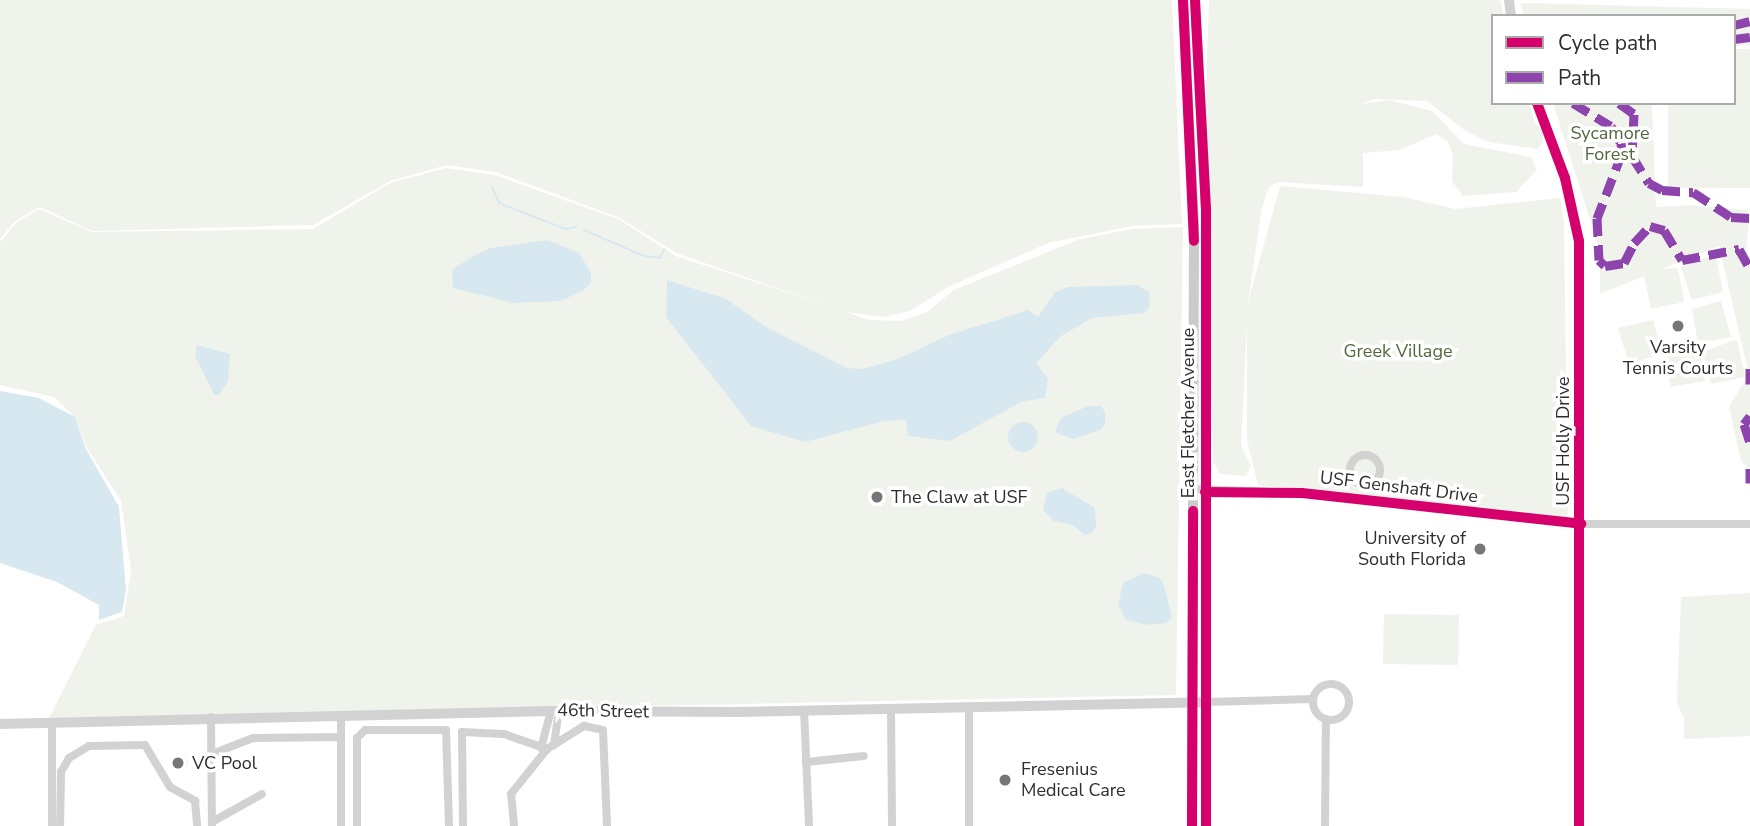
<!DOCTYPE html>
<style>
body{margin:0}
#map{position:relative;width:1750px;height:826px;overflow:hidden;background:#fff;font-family:"Nunito Sans",sans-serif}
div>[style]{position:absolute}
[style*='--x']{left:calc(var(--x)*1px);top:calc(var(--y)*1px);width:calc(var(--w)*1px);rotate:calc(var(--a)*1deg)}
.green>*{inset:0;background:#f0f3eb}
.water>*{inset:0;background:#d8e8f0}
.round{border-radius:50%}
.stream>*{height:2px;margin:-1px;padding:0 1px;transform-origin:1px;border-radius:1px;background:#d8e8f0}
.minor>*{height:8px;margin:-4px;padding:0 4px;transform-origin:4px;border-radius:4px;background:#d2d2d2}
.minor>.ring{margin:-4px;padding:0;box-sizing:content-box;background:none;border:8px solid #d2d2d2;border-radius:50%}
.tertiary>*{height:10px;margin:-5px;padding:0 5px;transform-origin:5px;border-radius:5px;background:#d2d2d2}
.secondary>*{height:10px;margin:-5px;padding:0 5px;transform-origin:5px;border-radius:5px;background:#cbcbcb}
.quiet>*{height:9px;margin-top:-4.5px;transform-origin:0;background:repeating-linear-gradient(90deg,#8e44ad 0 18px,transparent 0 27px)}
.cycleway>*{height:10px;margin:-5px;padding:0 5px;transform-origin:5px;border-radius:5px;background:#d6006c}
.dots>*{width:19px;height:19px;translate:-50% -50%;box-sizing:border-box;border:4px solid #fff;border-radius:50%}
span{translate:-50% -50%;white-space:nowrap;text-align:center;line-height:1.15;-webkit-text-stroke:7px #fff;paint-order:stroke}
.park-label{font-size:18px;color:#52683c}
.poi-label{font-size:18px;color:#2d2d2d}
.left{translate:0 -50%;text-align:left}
.right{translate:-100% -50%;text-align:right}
.street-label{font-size:18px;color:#2d2d2d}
.legend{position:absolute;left:1491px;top:14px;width:245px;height:91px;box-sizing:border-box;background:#fff;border:2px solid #ababab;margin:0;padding:9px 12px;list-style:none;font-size:21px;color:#2d2d2d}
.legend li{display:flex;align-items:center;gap:14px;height:35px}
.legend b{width:35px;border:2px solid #ababab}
</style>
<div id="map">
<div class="green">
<i style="clip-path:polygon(0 0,1172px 0,1182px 224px,1133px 226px,1048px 243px,950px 286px,910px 311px,883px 317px,845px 312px,676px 253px,620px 218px,496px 172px,447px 165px,390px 181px,313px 225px,92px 231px,40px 207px,15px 221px,0 239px)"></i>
<i style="clip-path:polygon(1209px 0,1500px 0,1504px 16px,1493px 16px,1493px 103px,1529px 103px,1535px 123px,1543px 130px,1543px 143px,1537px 149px,1489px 142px,1467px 132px,1427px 101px,1375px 99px,1361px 104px,1389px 100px,1432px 111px,1464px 144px,1531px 157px,1537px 170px,1516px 192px,1463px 196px,1452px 181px,1453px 155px,1448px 142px,1436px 134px,1400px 150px,1363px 153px,1363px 187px,1278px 182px,1269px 187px,1262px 208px,1248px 302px,1280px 186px,1403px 197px,1455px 209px,1560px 198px,1564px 222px,1568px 523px,1258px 485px,1247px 440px,1247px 324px,1241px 445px,1251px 466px,1246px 476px,1220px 474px,1213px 461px,1205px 112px)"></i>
<i style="clip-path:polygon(1520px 3px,1750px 9px,1750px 45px,1734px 46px,1734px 16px,1524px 16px)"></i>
<i style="clip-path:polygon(1734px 49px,1750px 49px,1750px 188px,1668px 188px,1668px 103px,1734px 103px)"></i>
<i style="clip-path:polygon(1553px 103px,1652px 103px,1656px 207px,1692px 205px,1747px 210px,1750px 214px,1746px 248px,1750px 262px,1750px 470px,1741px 461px,1729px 406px,1749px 375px,1719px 246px,1662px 269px,1678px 268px,1684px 302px,1651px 309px,1644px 276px,1600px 294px,1600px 251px)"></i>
<i style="clip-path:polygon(446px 168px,495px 175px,618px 219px,676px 256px,870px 320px,901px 321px,927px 312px,954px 290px,1080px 239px,1132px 229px,1183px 227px,1176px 695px,49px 718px,96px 625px,124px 616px,131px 569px,121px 501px,87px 448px,75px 417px,54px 397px,0 385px,0 242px,17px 222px,39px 209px,92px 232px,313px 229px,390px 183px)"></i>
<i style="clip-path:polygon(1712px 255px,1716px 257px,1723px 292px,1692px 300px,1681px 267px)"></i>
<i style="clip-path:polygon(1721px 301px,1731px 337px,1698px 343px,1692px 309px)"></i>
<i style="clip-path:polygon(1653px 320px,1662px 354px,1629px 364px,1618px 328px)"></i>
<i style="clip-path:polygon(1734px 340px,1738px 342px,1745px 377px,1711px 384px,1703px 352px)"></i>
<i style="clip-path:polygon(1694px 347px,1698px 348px,1705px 381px,1671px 387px,1665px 354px)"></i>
<i style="clip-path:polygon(1750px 593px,1750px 736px,1684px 739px,1684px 718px,1677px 703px,1681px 597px)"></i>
<i style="clip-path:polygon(1384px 614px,1459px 615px,1458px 665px,1383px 664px)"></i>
</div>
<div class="water">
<i style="clip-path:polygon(548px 240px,579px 253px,591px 273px,591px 282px,583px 291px,560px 301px,514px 303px,453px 288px,452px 270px,470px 258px,490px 248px)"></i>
<i style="clip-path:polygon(667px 280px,726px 299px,768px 328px,847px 368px,864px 369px,900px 358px,949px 335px,1028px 310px,1038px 317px,1055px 292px,1068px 287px,1138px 285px,1149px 292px,1150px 306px,1145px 313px,1092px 318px,1061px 336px,1036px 363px,1048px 379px,1045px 398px,1021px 402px,950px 441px,908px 436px,906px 420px,884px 421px,805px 442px,751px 426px,666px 317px)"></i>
<i style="clip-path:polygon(197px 345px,230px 354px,228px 381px,219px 395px,214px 395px,195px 356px)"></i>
<i style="clip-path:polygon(0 391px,39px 398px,75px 417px,86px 449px,119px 507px,126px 590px,122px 612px,99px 620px,99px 605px,57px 582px,0 563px)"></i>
<i style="clip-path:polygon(1088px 406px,1101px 406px,1105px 412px,1105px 424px,1100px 430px,1073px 439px,1055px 432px,1061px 418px)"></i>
<i class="round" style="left:1008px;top:422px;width:30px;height:30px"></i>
<i style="clip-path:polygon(1062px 488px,1095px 508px,1096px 527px,1091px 533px,1084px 535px,1073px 525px,1054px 521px,1043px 510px,1047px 493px)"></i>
<i style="clip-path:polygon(1144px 573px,1160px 578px,1164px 585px,1172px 618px,1166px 623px,1148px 625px,1126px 620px,1118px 605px,1123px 583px)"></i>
<i class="round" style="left:170px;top:754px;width:18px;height:18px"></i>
</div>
<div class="stream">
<i style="--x:492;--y:187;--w:17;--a:66"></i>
<i style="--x:499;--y:203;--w:71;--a:21.5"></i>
<i style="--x:565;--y:229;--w:11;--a:-10"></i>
<i style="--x:584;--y:230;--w:65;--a:23.4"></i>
<i style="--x:644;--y:256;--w:16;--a:7"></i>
<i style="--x:660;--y:258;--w:10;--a:-66"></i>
</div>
<div class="minor">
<i class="ring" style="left:1350px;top:455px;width:22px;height:22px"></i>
<i style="--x:1193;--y:489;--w:109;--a:2.1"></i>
<i style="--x:1302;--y:493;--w:281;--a:6.3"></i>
<i style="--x:1581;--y:524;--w:169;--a:0"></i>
<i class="ring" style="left:1313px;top:684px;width:28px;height:28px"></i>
<i style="--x:1206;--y:702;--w:107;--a:-1.6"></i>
<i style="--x:969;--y:706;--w:120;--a:90"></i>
<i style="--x:891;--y:708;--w:118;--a:89.5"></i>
<i style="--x:804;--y:710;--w:116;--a:87.5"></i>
<i style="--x:341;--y:715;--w:111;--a:90"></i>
<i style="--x:211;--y:717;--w:109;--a:89.5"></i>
<i style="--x:554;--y:745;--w:34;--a:-82"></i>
<i style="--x:541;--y:748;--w:38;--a:-75"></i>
<i style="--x:212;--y:754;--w:44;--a:-21.3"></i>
<i style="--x:253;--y:738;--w:88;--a:-0.7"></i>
<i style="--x:806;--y:762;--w:58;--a:-5.9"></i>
<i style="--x:212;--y:822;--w:57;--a:-29.2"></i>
<i style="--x:52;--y:826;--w:102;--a:-90"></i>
<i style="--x:60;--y:826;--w:54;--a:-88.9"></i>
<i style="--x:61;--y:772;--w:16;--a:-60"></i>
<i style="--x:69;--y:758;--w:23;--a:-31"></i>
<i style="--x:89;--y:746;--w:56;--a:-1"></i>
<i style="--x:145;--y:745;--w:49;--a:59.2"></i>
<i style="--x:170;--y:787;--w:29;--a:29"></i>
<i style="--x:195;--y:801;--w:25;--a:85"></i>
<i style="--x:357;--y:826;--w:88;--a:-90"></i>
<i style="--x:357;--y:738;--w:11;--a:-45"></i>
<i style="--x:365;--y:730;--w:81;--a:0"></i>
<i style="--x:446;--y:730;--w:96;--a:88.2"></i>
<i style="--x:463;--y:826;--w:94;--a:-90.6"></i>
<i style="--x:462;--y:732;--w:42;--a:2.7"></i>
<i style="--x:504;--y:734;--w:46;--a:19.2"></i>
<i style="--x:547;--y:749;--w:44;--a:-31.9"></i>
<i style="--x:584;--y:726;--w:19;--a:12"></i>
<i style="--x:603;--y:730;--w:96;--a:87.6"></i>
<i style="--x:514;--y:826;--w:32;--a:-95"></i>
<i style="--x:511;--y:794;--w:58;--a:-51.3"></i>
<i style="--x:1325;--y:826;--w:107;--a:-89.5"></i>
</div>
<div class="tertiary">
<i style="--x:1509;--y:0;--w:16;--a:83"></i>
<i style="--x:1537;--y:103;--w:80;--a:69.5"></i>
<i style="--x:1565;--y:178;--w:65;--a:77.5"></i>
<i style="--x:1579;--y:241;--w:585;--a:90"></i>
<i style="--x:0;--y:724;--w:551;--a:-1.35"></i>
<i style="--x:551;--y:711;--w:187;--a:0.3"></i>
<i style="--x:738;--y:712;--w:468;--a:-1.2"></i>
</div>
<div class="secondary">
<i style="--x:1183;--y:0;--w:226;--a:87.2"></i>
<i style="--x:1194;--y:226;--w:600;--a:90.19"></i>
<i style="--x:1195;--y:0;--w:208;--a:87"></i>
<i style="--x:1206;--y:208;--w:618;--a:90"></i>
</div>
<div class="quiet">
<i style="--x:1734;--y:25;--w:16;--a:-14"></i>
<i style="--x:1734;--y:39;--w:16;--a:-7"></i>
<i style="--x:1573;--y:103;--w:44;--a:31.2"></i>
<i style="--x:1611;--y:126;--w:20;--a:60"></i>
<i style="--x:1621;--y:143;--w:10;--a:84"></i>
<i style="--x:1622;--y:153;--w:70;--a:111"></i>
<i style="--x:1597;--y:218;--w:42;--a:87.3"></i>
<i style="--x:1599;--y:260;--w:8;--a:45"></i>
<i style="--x:1605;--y:266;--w:19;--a:-9"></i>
<i style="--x:1624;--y:263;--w:22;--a:-63"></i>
<i style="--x:1634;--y:243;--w:23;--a:-47"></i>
<i style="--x:1650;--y:226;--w:15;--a:16"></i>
<i style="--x:1664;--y:230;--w:35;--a:59"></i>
<i style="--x:1682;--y:260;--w:58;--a:-10.9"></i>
<i style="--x:1739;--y:249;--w:23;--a:61"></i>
<i style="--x:1619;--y:103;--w:19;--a:36"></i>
<i style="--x:1634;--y:114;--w:42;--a:92.7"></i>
<i style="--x:1632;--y:156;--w:32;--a:58"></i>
<i style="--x:1649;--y:183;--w:15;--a:28"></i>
<i style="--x:1662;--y:190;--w:31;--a:4"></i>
<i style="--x:1693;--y:192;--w:45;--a:33.3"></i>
<i style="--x:1731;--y:217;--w:19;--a:3"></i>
<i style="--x:1750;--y:368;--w:16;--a:90"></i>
<i style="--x:1750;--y:416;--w:10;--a:127"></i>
<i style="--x:1744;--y:424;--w:20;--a:72"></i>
<i style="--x:1750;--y:468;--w:15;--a:90"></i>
</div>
<div class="cycleway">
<i style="--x:1183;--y:0;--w:241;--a:87.4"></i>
<i style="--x:1195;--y:0;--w:208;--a:87"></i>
<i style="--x:1206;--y:208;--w:618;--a:90"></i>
<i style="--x:1537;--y:103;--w:80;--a:69.5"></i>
<i style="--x:1565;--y:178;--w:65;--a:77.5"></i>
<i style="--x:1579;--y:241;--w:585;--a:90"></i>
<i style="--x:1205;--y:492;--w:97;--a:0.6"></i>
<i style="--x:1302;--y:493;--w:281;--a:6.3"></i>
<i style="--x:1192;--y:826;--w:315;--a:-89.8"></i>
</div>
<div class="dots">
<i style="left:1678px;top:326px;background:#767676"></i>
<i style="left:877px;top:497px;background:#767676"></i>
<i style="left:1480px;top:549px;background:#767676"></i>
<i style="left:178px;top:763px;background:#767676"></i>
<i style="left:1005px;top:780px;background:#767676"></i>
</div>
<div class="park-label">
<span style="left:1610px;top:144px">Sycamore<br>Forest</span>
<span style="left:1398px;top:351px">Greek Village</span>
</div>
<div class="poi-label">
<span style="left:1678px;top:358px">Varsity<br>Tennis Courts</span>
<span class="left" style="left:891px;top:497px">The Claw at USF</span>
<span class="right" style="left:1466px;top:549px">University of<br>South Florida</span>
<span class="left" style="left:192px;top:763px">VC Pool</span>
<span class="left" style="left:1021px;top:780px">Fresenius<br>Medical Care</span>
</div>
<div class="street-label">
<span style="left:1188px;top:413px;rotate:-90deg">East Fletcher Avenue</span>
<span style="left:1563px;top:441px;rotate:-90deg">USF Holly Drive</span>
<span style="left:1399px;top:487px;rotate:7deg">USF Genshaft Drive</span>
<span style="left:603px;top:711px;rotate:1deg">46th Street</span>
</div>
<ul class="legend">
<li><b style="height:9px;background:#d6006c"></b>Cycle path</li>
<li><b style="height:9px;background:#8e44ad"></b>Path</li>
</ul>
</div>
